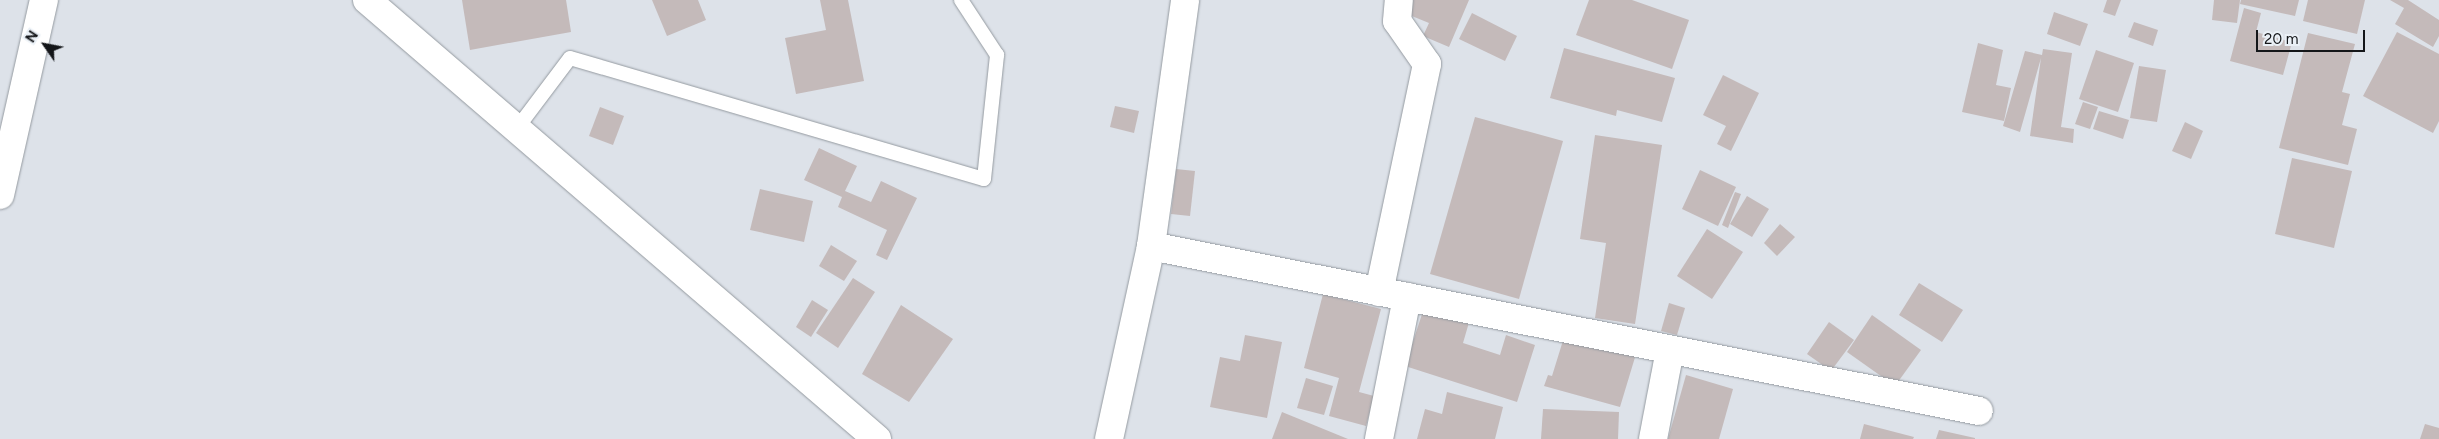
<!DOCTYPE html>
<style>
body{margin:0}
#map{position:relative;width:2439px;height:439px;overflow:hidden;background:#dde2e9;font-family:Figtree,sans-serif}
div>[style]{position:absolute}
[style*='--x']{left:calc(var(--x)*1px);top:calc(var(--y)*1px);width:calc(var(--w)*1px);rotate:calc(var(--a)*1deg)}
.building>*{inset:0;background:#c4baba}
.roads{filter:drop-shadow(0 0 1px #949aa0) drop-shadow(0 0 1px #949aa0)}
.service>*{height:14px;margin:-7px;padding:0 7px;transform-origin:7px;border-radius:7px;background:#fff}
.minor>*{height:28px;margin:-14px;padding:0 14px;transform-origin:14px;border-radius:14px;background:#fff}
.tertiary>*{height:28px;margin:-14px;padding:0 14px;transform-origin:14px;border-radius:14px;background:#fff}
.motorway>*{height:28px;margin:-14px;padding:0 14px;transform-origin:14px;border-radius:14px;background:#fff}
span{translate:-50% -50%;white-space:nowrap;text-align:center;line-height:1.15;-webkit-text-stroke:5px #eaf0f6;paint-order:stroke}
.north{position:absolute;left:20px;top:20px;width:50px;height:50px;-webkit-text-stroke:4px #eaf0f6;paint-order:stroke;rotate:303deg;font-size:14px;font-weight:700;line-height:20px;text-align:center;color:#141619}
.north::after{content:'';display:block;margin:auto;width:18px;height:22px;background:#141619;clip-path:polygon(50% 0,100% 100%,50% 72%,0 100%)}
.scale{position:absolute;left:2256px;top:30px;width:109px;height:22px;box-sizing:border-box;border:2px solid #141619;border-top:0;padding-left:6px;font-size:15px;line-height:18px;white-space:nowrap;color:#141619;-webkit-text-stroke:4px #eaf0f6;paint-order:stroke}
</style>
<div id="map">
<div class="building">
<i style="clip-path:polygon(462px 0,566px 0,571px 32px,470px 50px)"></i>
<i style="clip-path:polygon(652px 0,698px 0,706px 20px,667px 36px)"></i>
<i style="clip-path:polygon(820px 0,848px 0,864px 81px,796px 94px,785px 38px,826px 30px)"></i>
<i style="clip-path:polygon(1407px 0,1469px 0,1449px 47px,1423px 36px,1429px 23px,1402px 12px)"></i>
<i style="clip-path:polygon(1589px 0,1632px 0,1689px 20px,1672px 69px,1576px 35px)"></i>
<i style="clip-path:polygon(2107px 0,2121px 0,2115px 16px,2103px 12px)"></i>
<i style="clip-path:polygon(2214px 0,2240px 0,2237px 23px,2212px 20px)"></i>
<i style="clip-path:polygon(2241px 0,2299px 0,2295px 16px,2240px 4px)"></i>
<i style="clip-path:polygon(2308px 0,2365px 0,2357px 34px,2303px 21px)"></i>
<i style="clip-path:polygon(2390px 0,2408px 0,2439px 20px,2439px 36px,2433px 47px,2395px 24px,2404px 8px)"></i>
<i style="clip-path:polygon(2244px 8px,2261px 13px,2256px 32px,2292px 42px,2283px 75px,2230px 61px)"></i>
<i style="clip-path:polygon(2054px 12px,2088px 24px,2080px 46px,2047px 34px)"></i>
<i style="clip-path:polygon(1472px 13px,1517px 36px,1505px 61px,1459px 39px)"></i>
<i style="clip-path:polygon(2134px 22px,2158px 30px,2153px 46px,2128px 37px)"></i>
<i style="clip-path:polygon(2397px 32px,2439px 54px,2439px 121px,2433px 133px,2363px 96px)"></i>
<i style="clip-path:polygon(2308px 33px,2355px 44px,2342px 92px,2350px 94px,2342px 125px,2357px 129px,2348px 165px,2279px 148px)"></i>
<i style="clip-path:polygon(1978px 43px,2003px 50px,1996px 85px,2011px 88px,2004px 121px,1962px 112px)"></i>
<i style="clip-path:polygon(1564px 48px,1675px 78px,1662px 122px,1617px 110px,1616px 116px,1550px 98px)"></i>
<i style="clip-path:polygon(2043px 49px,2072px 53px,2061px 127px,2074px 129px,2073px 143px,2030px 136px,2041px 58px,2020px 132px,2003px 126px,2025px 51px,2042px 55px)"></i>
<i style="clip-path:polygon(2096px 50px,2134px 63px,2118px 112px,2079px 99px)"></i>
<i style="clip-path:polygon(2139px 66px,2166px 70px,2157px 122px,2130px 118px)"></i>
<i style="clip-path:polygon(1723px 75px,1759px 93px,1731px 151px,1717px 144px,1726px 126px,1703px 115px)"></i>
<i style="clip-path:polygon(2083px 102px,2098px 107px,2090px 129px,2075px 124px)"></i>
<i style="clip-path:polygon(1115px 106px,1139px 111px,1134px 133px,1110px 127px)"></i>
<i style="clip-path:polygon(600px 107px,624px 116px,613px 145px,589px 136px)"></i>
<i style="clip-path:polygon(2099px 111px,2129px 120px,2123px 139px,2093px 129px)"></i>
<i style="clip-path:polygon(1475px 117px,1563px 141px,1519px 299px,1430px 274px)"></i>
<i style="clip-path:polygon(2185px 122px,2203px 131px,2191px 159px,2172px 151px)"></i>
<i style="clip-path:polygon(1595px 135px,1662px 145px,1635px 324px,1595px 318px,1606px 243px,1580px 239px)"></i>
<i style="clip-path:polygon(819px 148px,857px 166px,845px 191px,871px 202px,881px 181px,917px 198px,887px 260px,876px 255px,887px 230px,838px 207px,842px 197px,804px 180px)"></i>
<i style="clip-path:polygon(2292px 158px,2352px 171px,2334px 248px,2275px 234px)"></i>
<i style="clip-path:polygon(1176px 169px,1195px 171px,1190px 216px,1171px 214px)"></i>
<i style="clip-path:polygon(1700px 170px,1736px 187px,1718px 226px,1682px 209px)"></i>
<i style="clip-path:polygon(760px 189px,813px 201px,804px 242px,750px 230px)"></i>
<i style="clip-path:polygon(1735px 192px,1741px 194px,1728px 228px,1722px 225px)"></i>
<i style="clip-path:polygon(1747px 196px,1769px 209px,1752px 237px,1730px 224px)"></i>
<i style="clip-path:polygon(1780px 224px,1795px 237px,1777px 256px,1764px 243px)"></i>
<i style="clip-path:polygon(1707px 229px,1743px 252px,1712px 299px,1677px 276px)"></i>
<i style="clip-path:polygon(831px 245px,857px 261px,844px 281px,819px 266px)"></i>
<i style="clip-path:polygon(853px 278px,875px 292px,838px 348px,816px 333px)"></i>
<i style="clip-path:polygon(1919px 283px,1963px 310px,1942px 342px,1899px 315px)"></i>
<i style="clip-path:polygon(1323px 294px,1381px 309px,1359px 392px,1374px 396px,1366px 426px,1329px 416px,1339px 378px,1304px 368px)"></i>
<i style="clip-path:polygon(812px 300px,828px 310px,811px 337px,796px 327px)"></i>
<i style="clip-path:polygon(1669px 303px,1685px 308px,1677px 335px,1661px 331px)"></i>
<i style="clip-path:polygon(901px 305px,953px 339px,909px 402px,862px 374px)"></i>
<i style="clip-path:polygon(1425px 305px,1470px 319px,1463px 343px,1500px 355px,1506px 335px,1535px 345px,1517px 402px,1405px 366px)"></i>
<i style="clip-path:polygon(1872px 315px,1921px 350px,1895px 386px,1847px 352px)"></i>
<i style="clip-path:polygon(1829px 322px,1854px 340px,1831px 371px,1807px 354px)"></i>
<i style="clip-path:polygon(1565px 334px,1636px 354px,1620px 407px,1544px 386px,1548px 375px,1552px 376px)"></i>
<i style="clip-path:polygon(1245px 335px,1282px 342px,1267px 418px,1210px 407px,1220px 357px,1240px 361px)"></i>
<i style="clip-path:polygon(1686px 375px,1733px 389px,1719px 439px,1668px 439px)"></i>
<i style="clip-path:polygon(1306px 378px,1333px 386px,1324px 415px,1297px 408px)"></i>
<i style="clip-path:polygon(1447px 392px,1503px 407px,1495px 439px,1417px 439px,1425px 409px,1442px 414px)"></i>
<i style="clip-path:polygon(1543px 409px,1619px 412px,1618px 439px,1541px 439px)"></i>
<i style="clip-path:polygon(1282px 412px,1348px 439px,1272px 439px)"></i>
<i style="clip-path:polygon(1864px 424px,1914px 437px,1913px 439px,1860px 439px)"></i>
<i style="clip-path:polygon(2425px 424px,2439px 428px,2439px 439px,2420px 439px)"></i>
<i style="clip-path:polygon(1939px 430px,1975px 438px,1975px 439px,1936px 439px)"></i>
</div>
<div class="roads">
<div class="service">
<i style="--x:518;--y:127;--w:86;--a:-53"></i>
<i style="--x:570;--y:58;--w:431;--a:16.3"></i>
<i style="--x:984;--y:179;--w:125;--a:-84"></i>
<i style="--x:997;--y:55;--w:66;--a:-123.2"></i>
</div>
<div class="minor">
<i style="--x:1151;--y:246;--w:844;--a:11.27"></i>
<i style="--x:1379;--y:292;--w:233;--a:-78.1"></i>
<i style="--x:1427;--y:64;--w:52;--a:-124.9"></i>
<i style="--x:1397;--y:21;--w:21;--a:-85"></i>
<i style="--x:1109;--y:439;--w:198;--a:-77.7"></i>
<i style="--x:1151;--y:246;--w:248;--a:-82.1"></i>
<i style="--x:1379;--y:439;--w:145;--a:-78.8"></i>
<i style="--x:1653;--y:439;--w:91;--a:-79.2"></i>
</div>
<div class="tertiary">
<i style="--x:367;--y:0;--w:673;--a:40.72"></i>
</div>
<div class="motorway">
<i style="--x:0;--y:195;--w:200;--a:-77.3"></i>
</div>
</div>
<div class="north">N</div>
<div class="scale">20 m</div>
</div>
